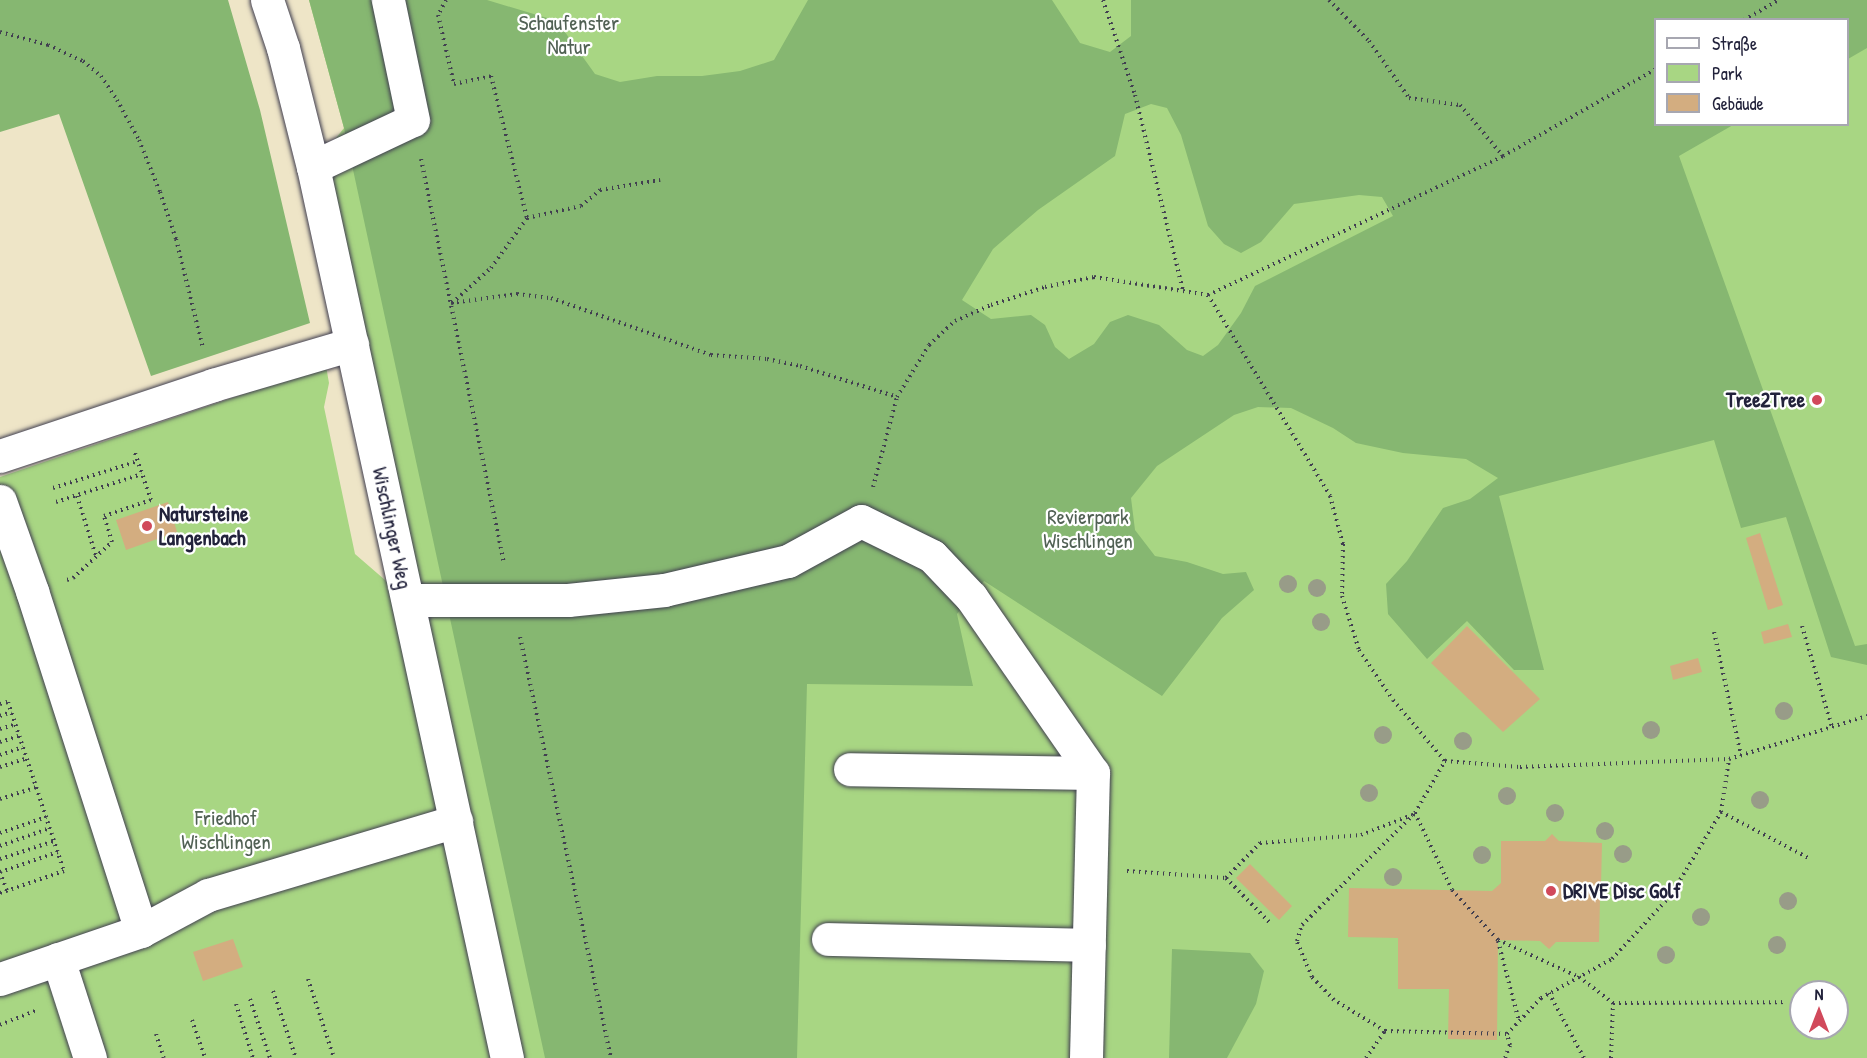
<!DOCTYPE html>
<meta charset="utf-8">
<style>
body{margin:0}
#map{position:relative;width:1867px;height:1058px;overflow:hidden;background:#eee5c7;font-family:"Patrick Hand",sans-serif}
div>[style]{position:absolute}
[style*='--x']{left:calc(var(--x)*1px);top:calc(var(--y)*1px);width:calc(var(--w)*1px);rotate:calc(var(--a)*1deg)}
.green>*{inset:0;background:#a8d683}
.forest>*{inset:0;background:#86b771}
.building>*{inset:0;background:#d3ad80}
.path>*{height:4px;margin-top:-2px;transform-origin:0;background:repeating-linear-gradient(90deg,#413f50 0 1.5px,transparent 0 6px)}
.roads{filter:drop-shadow(0 0 2px #413f50) drop-shadow(0 0 2px #413f50)}
.minor>*{height:33px;margin:-16.5px;padding:0 16.5px;transform-origin:16.5px;border-radius:16.5px;background:#fff}
.trees>*{width:18px;height:18px;margin:-9px;border-radius:50%;background:#989c88}
.dots>*{width:16px;height:16px;translate:-50% -50%;box-sizing:border-box;border:3px solid #fff;border-radius:50%}
span{translate:-50% -50%;white-space:nowrap;text-align:center;line-height:1.15;-webkit-text-stroke:4.5px #fff;paint-order:stroke}
.park-label{font-size:21px;color:#516154}
.poi-label{font-size:21px;color:#22223b;font-weight:700}
.right{translate:-100% -50%;text-align:right}
.left{translate:0 -50%;text-align:left}
.street-label{font-size:21px;color:#22223b}
.legend{position:absolute;left:1654px;top:18px;width:195px;height:108px;box-sizing:border-box;background:#fff;border:2px solid #a7a7b1;margin:0;padding:8px 10px;list-style:none;font-size:18px;color:#22223b}
.legend li{display:flex;align-items:center;gap:12px;height:30px}
.legend b{width:30px;border:2px solid #a7a7b1}
.north{position:absolute;left:1789px;top:980px;width:60px;height:60px;box-sizing:border-box;background:#fff;border:2px solid #a7a7b1;border-radius:50%;rotate:0deg;font-size:16px;font-weight:700;line-height:24px;text-align:center;color:#22223b}
.north::after{content:'';display:block;margin:auto;width:21px;height:27px;background:#d1495b;clip-path:polygon(50% 0,100% 100%,50% 72%,0 100%)}
</style>
<div id="map">
<div class="green">
<i style="clip-path:polygon(evenodd,309px 0,1867px 0,1867px 1058px,0 1058px,0 477px,326px 366px,329px 383px,324px 407px,355px 554px,407px 599px,313px 167px,344px 128px,309px 0,1656px 20px,1848px 20px,1848px 124px,1656px 124px,1656px 20px,309px 0,1801px 992px,1837px 992px,1837px 1028px,1801px 1028px,1801px 992px)"></i>
</div>
<div class="forest">
<i style="clip-path:polygon(0 0,228px 0,260px 110px,310px 323px,151px 376px,59px 114px,0 132px)"></i>
<i style="clip-path:polygon(evenodd,309px 0,487px 0,557px 21px,595px 74px,620px 82px,657px 76px,702px 76px,740px 71px,774px 60px,808px 0,1052px 0,1080px 43px,1110px 52px,1131px 36px,1131px 0,1867px 0,1867px 48px,1848px 59px,1848px 20px,1656px 20px,1656px 124px,1733px 125px,1679px 156px,1855px 646px,1867px 644px,1867px 665px,1831px 657px,1786px 517px,1741px 528px,1714px 440px,1499px 496px,1544px 670px,1514px 670px,1467px 621px,1427px 659px,1388px 614px,1386px 584px,1407px 561px,1443px 508px,1470px 499px,1498px 478px,1466px 459px,1403px 453px,1356px 443px,1333px 428px,1291px 408px,1258px 407px,1234px 415px,1157px 466px,1131px 498px,1135px 530px,1155px 556px,1187px 562px,1223px 574px,1246px 572px,1254px 590px,1222px 618px,1162px 696px,984px 581px,957px 614px,973px 686px,807px 684px,797px 1058px,545px 1058px,344px 128px,309px 0,1151px 104px,1167px 108px,1181px 135px,1208px 226px,1224px 244px,1241px 253px,1261px 242px,1294px 204px,1359px 195px,1382px 197px,1393px 216px,1255px 286px,1241px 313px,1218px 345px,1203px 356px,1187px 350px,1159px 325px,1128px 315px,1110px 322px,1094px 344px,1069px 359px,1055px 347px,1045px 325px,1031px 315px,991px 319px,962px 300px,993px 249px,1038px 210px,1115px 156px,1125px 114px,1151px 104px)"></i>
<i style="clip-path:polygon(1172px 949px,1250px 953px,1264px 971px,1256px 1004px,1227px 1058px,1169px 1058px)"></i>
</div>
<div class="building">
<i style="clip-path:polygon(168px 502px,177px 532px,126px 550px,116px 520px)"></i>
<i style="clip-path:polygon(1760px 533px,1783px 605px,1768px 610px,1746px 538px)"></i>
<i style="clip-path:polygon(1788px 624px,1792px 637px,1764px 644px,1761px 632px)"></i>
<i style="clip-path:polygon(1467px 626px,1540px 699px,1503px 732px,1431px 663px)"></i>
<i style="clip-path:polygon(1698px 658px,1702px 672px,1673px 680px,1670px 666px)"></i>
<i style="clip-path:polygon(1552px 834px,1559px 841px,1602px 843px,1601px 886px,1607px 893px,1600px 900px,1599px 942px,1556px 942px,1549px 949px,1540px 941px,1498px 940px,1497px 1040px,1448px 1039px,1449px 989px,1398px 989px,1398px 938px,1348px 937px,1349px 888px,1492px 891px,1501px 883px,1501px 841px,1545px 841px)"></i>
<i style="clip-path:polygon(1250px 864px,1292px 906px,1279px 920px,1236px 878px)"></i>
<i style="clip-path:polygon(233px 939px,243px 967px,203px 981px,193px 952px)"></i>
</div>
<div class="path">
<i style="--x:446;--y:0;--w:17;--a:118"></i>
<i style="--x:438;--y:15;--w:71;--a:76.9"></i>
<i style="--x:454;--y:84;--w:38;--a:-12"></i>
<i style="--x:491;--y:76;--w:146;--a:75.8"></i>
<i style="--x:1103;--y:0;--w:100;--a:71.4"></i>
<i style="--x:1135;--y:95;--w:202;--a:76.2"></i>
<i style="--x:1183;--y:291;--w:25;--a:9"></i>
<i style="--x:1208;--y:295;--w:326;--a:-25.2"></i>
<i style="--x:1503;--y:156;--w:176;--a:-29.6"></i>
<i style="--x:1329;--y:0;--w:57;--a:45.7"></i>
<i style="--x:1369;--y:41;--w:70;--a:54.9"></i>
<i style="--x:1409;--y:98;--w:51;--a:7.8"></i>
<i style="--x:1460;--y:105;--w:67;--a:49.9"></i>
<i style="--x:1744;--y:20;--w:39;--a:-30"></i>
<i style="--x:0;--y:32;--w:50;--a:15.2"></i>
<i style="--x:48;--y:45;--w:38;--a:25"></i>
<i style="--x:83;--y:61;--w:23;--a:40"></i>
<i style="--x:101;--y:76;--w:29;--a:56"></i>
<i style="--x:117;--y:100;--w:46;--a:61.2"></i>
<i style="--x:139;--y:140;--w:56;--a:68"></i>
<i style="--x:160;--y:192;--w:50;--a:71.2"></i>
<i style="--x:176;--y:239;--w:112;--a:76.1"></i>
<i style="--x:421;--y:159;--w:412;--a:78.4"></i>
<i style="--x:1208;--y:295;--w:235;--a:58.7"></i>
<i style="--x:1330;--y:496;--w:50;--a:74.8"></i>
<i style="--x:1343;--y:544;--w:52;--a:91.1"></i>
<i style="--x:1342;--y:596;--w:57;--a:72.5"></i>
<i style="--x:1359;--y:650;--w:60;--a:55.8"></i>
<i style="--x:1393;--y:700;--w:80;--a:49.6"></i>
<i style="--x:1445;--y:761;--w:75;--a:4.6"></i>
<i style="--x:1520;--y:767;--w:209;--a:-2.2"></i>
<i style="--x:451;--y:303;--w:67;--a:-7.8"></i>
<i style="--x:517;--y:294;--w:34;--a:7"></i>
<i style="--x:551;--y:298;--w:170;--a:19.6"></i>
<i style="--x:711;--y:355;--w:56;--a:4.1"></i>
<i style="--x:767;--y:359;--w:34;--a:12"></i>
<i style="--x:800;--y:366;--w:102;--a:17.7"></i>
<i style="--x:452;--y:303;--w:52;--a:-41.9"></i>
<i style="--x:491;--y:268;--w:62;--a:-54.2"></i>
<i style="--x:527;--y:218;--w:55;--a:-12.5"></i>
<i style="--x:581;--y:206;--w:25;--a:-40"></i>
<i style="--x:600;--y:190;--w:61;--a:-9.5"></i>
<i style="--x:873;--y:487;--w:93;--a:-75.1"></i>
<i style="--x:897;--y:397;--w:61;--a:-58.4"></i>
<i style="--x:929;--y:345;--w:35;--a:-43"></i>
<i style="--x:955;--y:321;--w:39;--a:-24"></i>
<i style="--x:991;--y:305;--w:57;--a:-18.4"></i>
<i style="--x:1045;--y:287;--w:50;--a:-11.5"></i>
<i style="--x:1094;--y:277;--w:90;--a:8.9"></i>
<i style="--x:53;--y:488;--w:89;--a:-17.6"></i>
<i style="--x:77;--y:496;--w:63;--a:72.4"></i>
<i style="--x:56;--y:502;--w:90;--a:-18"></i>
<i style="--x:67;--y:580;--w:6;--a:-18"></i>
<i style="--x:73;--y:578;--w:53;--a:-42.7"></i>
<i style="--x:112;--y:542;--w:27;--a:-107"></i>
<i style="--x:104;--y:516;--w:50;--a:-18.8"></i>
<i style="--x:151;--y:500;--w:53;--a:-108.8"></i>
<i style="--x:1802;--y:626;--w:105;--a:73.5"></i>
<i style="--x:1714;--y:632;--w:126;--a:77.6"></i>
<i style="--x:520;--y:637;--w:431;--a:77.8"></i>
<i style="--x:0;--y:704;--w:8;--a:-14"></i>
<i style="--x:8;--y:702;--w:178;--a:71.7"></i>
<i style="--x:64;--y:871;--w:68;--a:161"></i>
<i style="--x:0;--y:716;--w:12;--a:-20"></i>
<i style="--x:0;--y:729;--w:17;--a:-17"></i>
<i style="--x:0;--y:742;--w:20;--a:-18"></i>
<i style="--x:0;--y:755;--w:24;--a:-19"></i>
<i style="--x:0;--y:767;--w:28;--a:-18"></i>
<i style="--x:0;--y:799;--w:38;--a:-18"></i>
<i style="--x:1721;--y:812;--w:101;--a:27.8"></i>
<i style="--x:1415;--y:813;--w:85;--a:64.3"></i>
<i style="--x:1452;--y:890;--w:68;--a:47.4"></i>
<i style="--x:1498;--y:940;--w:89;--a:24.6"></i>
<i style="--x:1579;--y:977;--w:43;--a:37.4"></i>
<i style="--x:1613;--y:1003;--w:173;--a:-0.3"></i>
<i style="--x:0;--y:833;--w:49;--a:-19.2"></i>
<i style="--x:0;--y:846;--w:53;--a:-19.8"></i>
<i style="--x:0;--y:859;--w:57;--a:-18.4"></i>
<i style="--x:1127;--y:871;--w:99;--a:4"></i>
<i style="--x:1226;--y:878;--w:63;--a:45.6"></i>
<i style="--x:0;--y:872;--w:61;--a:-19"></i>
<i style="--x:0;--y:872;--w:20;--a:70"></i>
<i style="--x:1226;--y:878;--w:49;--a:-45.8"></i>
<i style="--x:1260;--y:843;--w:101;--a:-4.5"></i>
<i style="--x:1361;--y:835;--w:55;--a:-21.4"></i>
<i style="--x:1498;--y:941;--w:83;--a:75.3"></i>
<i style="--x:308;--y:979;--w:83;--a:71.8"></i>
<i style="--x:273;--y:991;--w:71;--a:71.1"></i>
<i style="--x:1549;--y:993;--w:74;--a:61.7"></i>
<i style="--x:250;--y:999;--w:62;--a:71.3"></i>
<i style="--x:236;--y:1004;--w:57;--a:72.5"></i>
<i style="--x:192;--y:1020;--w:40;--a:71.1"></i>
<i style="--x:0;--y:1025;--w:38;--a:-22"></i>
<i style="--x:1385;--y:1031;--w:60;--a:-148.7"></i>
<i style="--x:1334;--y:1000;--w:32;--a:-134"></i>
<i style="--x:1312;--y:977;--w:39;--a:-113"></i>
<i style="--x:1297;--y:941;--w:17;--a:-73"></i>
<i style="--x:1302;--y:925;--w:159;--a:-44.7"></i>
<i style="--x:1415;--y:813;--w:60;--a:-60"></i>
<i style="--x:156;--y:1034;--w:25;--a:72"></i>
<i style="--x:1366;--y:1058;--w:33;--a:-55"></i>
<i style="--x:1385;--y:1031;--w:122;--a:1.4"></i>
<i style="--x:1507;--y:1034;--w:50;--a:-46.6"></i>
<i style="--x:1541;--y:998;--w:81;--a:-28.8"></i>
<i style="--x:1612;--y:959;--w:87;--a:-47.3"></i>
<i style="--x:1671;--y:895;--w:97;--a:-58.9"></i>
<i style="--x:1721;--y:812;--w:54;--a:-81.4"></i>
<i style="--x:1729;--y:759;--w:145;--a:-17.3"></i>
<i style="--x:1505;--y:1058;--w:14;--a:-69"></i>
<i style="--x:1510;--y:1045;--w:11;--a:-105"></i>
<i style="--x:1611;--y:1058;--w:55;--a:-87.9"></i>
</div>
<div class="roads">
<div class="minor">
<i style="--x:267;--y:0;--w:51;--a:71.6"></i>
<i style="--x:283;--y:48;--w:123;--a:75.9"></i>
<i style="--x:313;--y:167;--w:912;--a:77.72"></i>
<i style="--x:313;--y:167;--w:110;--a:-25.2"></i>
<i style="--x:413;--y:120;--w:123;--a:-101.8"></i>
<i style="--x:0;--y:456;--w:225;--a:-18.4"></i>
<i style="--x:213;--y:385;--w:145;--a:-16.4"></i>
<i style="--x:0;--y:501;--w:96;--a:70.4"></i>
<i style="--x:32;--y:591;--w:357;--a:72.2"></i>
<i style="--x:408;--y:600;--w:160;--a:0"></i>
<i style="--x:568;--y:600;--w:97;--a:-5.9"></i>
<i style="--x:664;--y:590;--w:127;--a:-13.2"></i>
<i style="--x:788;--y:561;--w:83;--a:-28.7"></i>
<i style="--x:861;--y:521;--w:79;--a:26.2"></i>
<i style="--x:932;--y:556;--w:57;--a:46.4"></i>
<i style="--x:971;--y:597;--w:214;--a:55.3"></i>
<i style="--x:1093;--y:773;--w:243;--a:-179.1"></i>
<i style="--x:828;--y:939;--w:261;--a:1.3"></i>
<i style="--x:58;--y:959;--w:104;--a:72.1"></i>
<i style="--x:0;--y:979;--w:149;--a:-18.8"></i>
<i style="--x:141;--y:931;--w:76;--a:-28.2"></i>
<i style="--x:208;--y:895;--w:259;--a:-16.6"></i>
<i style="--x:1086;--y:1058;--w:285;--a:-88.6"></i>
</div>
</div>
<div class="trees">
<i style="left:1288px;top:584px"></i>
<i style="left:1317px;top:588px"></i>
<i style="left:1321px;top:622px"></i>
<i style="left:1784px;top:711px"></i>
<i style="left:1651px;top:730px"></i>
<i style="left:1383px;top:735px"></i>
<i style="left:1463px;top:741px"></i>
<i style="left:1369px;top:793px"></i>
<i style="left:1507px;top:796px"></i>
<i style="left:1760px;top:800px"></i>
<i style="left:1555px;top:813px"></i>
<i style="left:1605px;top:831px"></i>
<i style="left:1623px;top:854px"></i>
<i style="left:1482px;top:855px"></i>
<i style="left:1393px;top:877px"></i>
<i style="left:1621px;top:891px"></i>
<i style="left:1788px;top:901px"></i>
<i style="left:1701px;top:917px"></i>
<i style="left:1777px;top:945px"></i>
<i style="left:1666px;top:955px"></i>
</div>
<div class="dots">
<i style="left:1817px;top:400px;background:#d1495b"></i>
<i style="left:147px;top:526px;background:#d1495b"></i>
<i style="left:1551px;top:891px;background:#d1495b"></i>
</div>
<div class="park-label">
<span style="left:569px;top:35px">Schaufenster<br>Natur</span>
<span style="left:1088px;top:529px">Revierpark<br>Wischlingen</span>
<span style="left:226px;top:830px">Friedhof<br>Wischlingen</span>
</div>
<div class="poi-label">
<span class="right" style="left:1805px;top:400px">Tree2Tree</span>
<span class="left" style="left:159px;top:526px">Natursteine<br>Langenbach</span>
<span class="left" style="left:1563px;top:891px">DRIVE Disc Golf</span>
</div>
<div class="street-label">
<span style="left:392px;top:528px;rotate:78deg">Wischlinger Weg</span>
</div>
<ul class="legend">
<li><b style="height:8px;background:#fff"></b>Straße</li>
<li><b style="height:16px;background:#a8d683"></b>Park</li>
<li><b style="height:16px;background:#d3ad80"></b>Gebäude</li>
</ul>
<div class="north">N</div>
</div>
